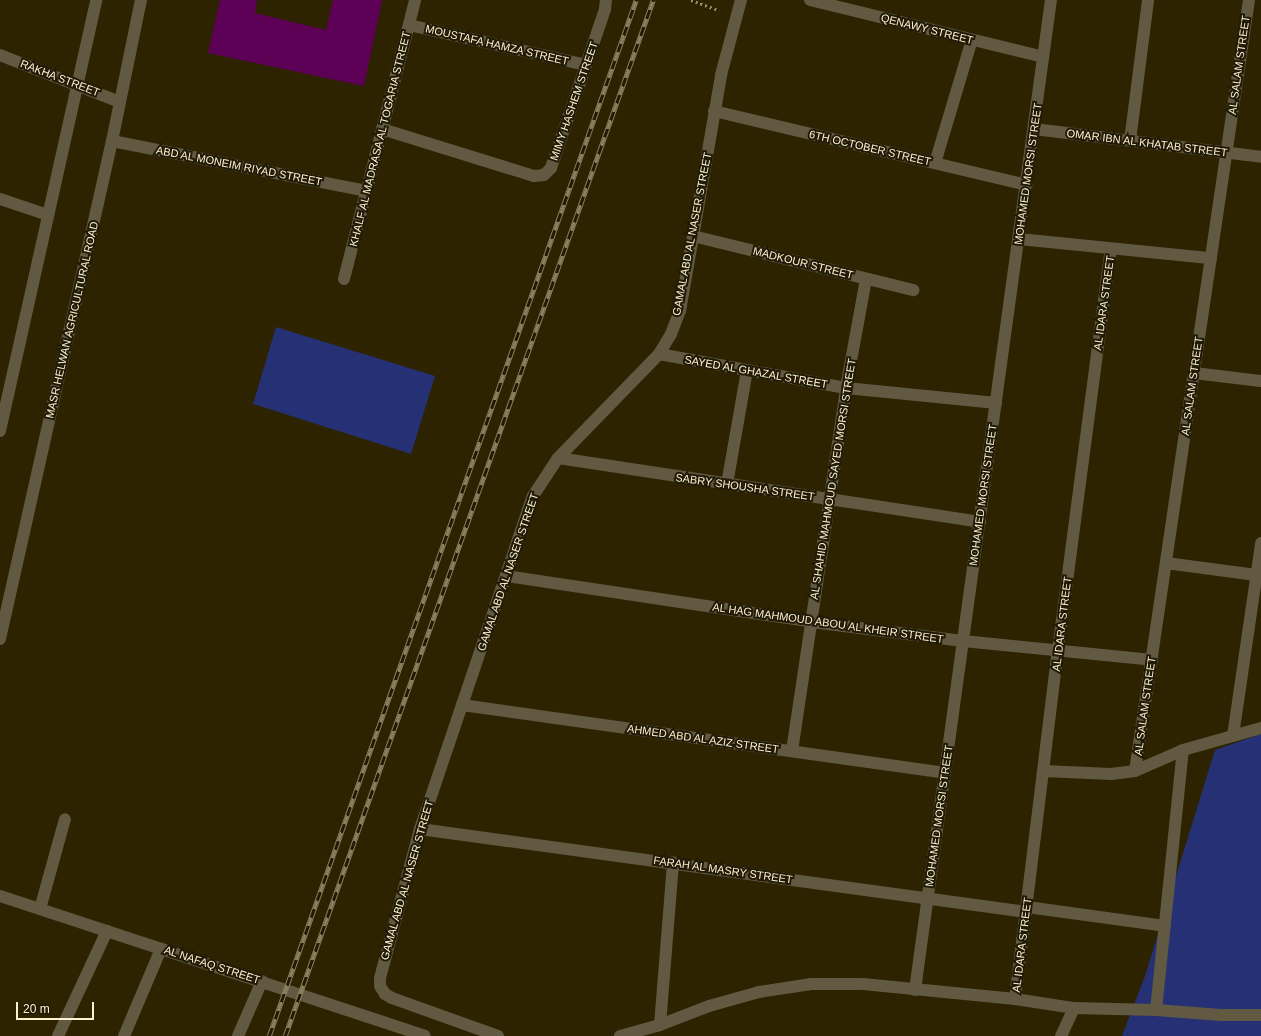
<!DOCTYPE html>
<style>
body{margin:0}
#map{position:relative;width:1261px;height:1036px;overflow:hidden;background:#2d2301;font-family:Helvetica,sans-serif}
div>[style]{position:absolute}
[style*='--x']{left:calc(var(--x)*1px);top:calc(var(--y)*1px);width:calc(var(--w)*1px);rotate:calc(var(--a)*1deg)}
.green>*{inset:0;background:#253174}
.building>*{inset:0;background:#5d0157}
.path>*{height:2.5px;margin-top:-1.25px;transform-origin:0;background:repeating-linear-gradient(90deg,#968c6b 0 2px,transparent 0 5px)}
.street>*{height:12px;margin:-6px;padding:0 6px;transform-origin:6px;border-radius:6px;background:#615941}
.rail>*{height:4.5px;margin-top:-2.25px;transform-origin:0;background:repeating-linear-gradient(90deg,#211a07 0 9px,#8a805f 0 18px);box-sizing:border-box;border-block:1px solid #8a805f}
span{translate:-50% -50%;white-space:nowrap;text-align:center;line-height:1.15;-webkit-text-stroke:4px #211a07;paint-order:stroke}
.street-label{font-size:11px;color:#fbf1d1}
.scale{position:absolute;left:16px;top:1002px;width:78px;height:18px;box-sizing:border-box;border:2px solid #fbf1d1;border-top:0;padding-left:5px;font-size:12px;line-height:14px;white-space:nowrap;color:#fbf1d1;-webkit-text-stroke:3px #211a07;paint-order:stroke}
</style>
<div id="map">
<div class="green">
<i style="clip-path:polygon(276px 327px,435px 376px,411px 454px,253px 404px)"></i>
<i style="clip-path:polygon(1261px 734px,1261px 1036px,1122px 1036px,1145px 976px,1215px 750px)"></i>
</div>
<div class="building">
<i style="clip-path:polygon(220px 0,257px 0,255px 13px,326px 30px,333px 0,382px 0,364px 86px,208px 53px)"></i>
</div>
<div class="path">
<i style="--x:691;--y:0;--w:30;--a:20"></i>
</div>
<div class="street">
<i style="--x:810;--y:0;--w:240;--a:13.7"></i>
<i style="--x:409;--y:25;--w:181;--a:12.7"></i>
<i style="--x:0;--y:55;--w:129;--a:21.4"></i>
<i style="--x:714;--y:111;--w:321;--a:13.3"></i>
<i style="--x:382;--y:129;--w:159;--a:17.2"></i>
<i style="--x:534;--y:176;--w:10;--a:-6"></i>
<i style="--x:544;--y:175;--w:10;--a:-45"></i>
<i style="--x:551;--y:168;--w:168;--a:-71.2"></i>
<i style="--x:605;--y:9;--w:9;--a:-84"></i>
<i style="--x:1034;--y:129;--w:229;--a:7"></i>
<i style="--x:112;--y:141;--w:259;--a:11.1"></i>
<i style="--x:1130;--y:141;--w:142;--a:-82.7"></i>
<i style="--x:935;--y:163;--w:128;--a:-73.3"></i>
<i style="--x:0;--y:199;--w:51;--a:18.4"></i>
<i style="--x:693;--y:236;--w:227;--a:13.8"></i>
<i style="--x:1019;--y:239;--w:193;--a:5.7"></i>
<i style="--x:344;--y:279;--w:288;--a:-75.7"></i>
<i style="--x:659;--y:354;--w:190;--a:10.3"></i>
<i style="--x:846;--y:388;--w:151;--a:5.7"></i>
<i style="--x:1194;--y:373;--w:67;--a:6.8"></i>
<i style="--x:0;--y:431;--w:442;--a:-77.4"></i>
<i style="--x:558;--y:458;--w:427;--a:8.6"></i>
<i style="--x:727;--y:484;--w:115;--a:-80"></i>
<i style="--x:1166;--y:563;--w:91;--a:7.6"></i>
<i style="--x:506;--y:576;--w:309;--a:8.5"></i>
<i style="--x:812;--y:622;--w:152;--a:7.2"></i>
<i style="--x:963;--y:641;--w:190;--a:5.7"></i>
<i style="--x:0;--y:639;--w:510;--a:-77.33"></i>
<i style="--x:112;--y:141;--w:144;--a:-78.4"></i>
<i style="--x:462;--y:705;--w:488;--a:8"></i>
<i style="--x:1233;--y:736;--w:195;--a:-81.7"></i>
<i style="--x:792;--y:751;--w:367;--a:-81.5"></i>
<i style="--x:846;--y:388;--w:111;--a:-79.6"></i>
<i style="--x:1044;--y:771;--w:67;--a:2.6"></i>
<i style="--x:1111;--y:774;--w:24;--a:-7"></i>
<i style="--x:1135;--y:771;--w:52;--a:-23.6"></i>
<i style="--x:1183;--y:750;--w:81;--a:-15.8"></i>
<i style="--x:1135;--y:771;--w:779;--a:-81.59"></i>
<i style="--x:420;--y:829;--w:612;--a:7.8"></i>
<i style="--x:0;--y:896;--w:447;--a:18.2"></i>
<i style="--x:1027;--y:907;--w:139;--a:7.8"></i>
<i style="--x:40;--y:909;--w:93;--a:-74.5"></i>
<i style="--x:915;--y:990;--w:999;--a:-82.18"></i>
<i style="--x:1015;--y:999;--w:352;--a:-83"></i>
<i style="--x:1058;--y:650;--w:404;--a:-82.5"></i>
<i style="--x:1156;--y:1010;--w:261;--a:-84.1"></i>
<i style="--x:660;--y:1025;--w:163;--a:-85.4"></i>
<i style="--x:58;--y:1036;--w:116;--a:-65"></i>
<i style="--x:124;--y:1036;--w:95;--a:-67"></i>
<i style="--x:238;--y:1036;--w:60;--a:-66.4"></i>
<i style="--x:498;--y:1036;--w:113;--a:-160.3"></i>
<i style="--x:392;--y:998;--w:8;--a:-150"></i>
<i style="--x:385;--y:994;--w:9;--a:-122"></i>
<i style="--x:380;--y:986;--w:8;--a:-90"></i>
<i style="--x:380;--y:978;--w:154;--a:-75"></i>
<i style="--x:420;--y:829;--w:352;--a:-71.3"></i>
<i style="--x:533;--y:496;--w:45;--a:-56.7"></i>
<i style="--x:558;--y:458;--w:145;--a:-45.8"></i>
<i style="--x:659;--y:354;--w:23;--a:-59"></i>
<i style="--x:671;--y:334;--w:25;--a:-69"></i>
<i style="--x:680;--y:311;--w:240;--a:-80.1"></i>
<i style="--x:721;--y:75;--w:78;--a:-75.1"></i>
<i style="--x:620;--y:1036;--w:41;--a:-15.4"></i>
<i style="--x:660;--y:1025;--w:53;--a:-21.2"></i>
<i style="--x:709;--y:1006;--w:52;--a:-15.6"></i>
<i style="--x:759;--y:992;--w:53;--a:-8.7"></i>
<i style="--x:811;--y:984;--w:52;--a:0"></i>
<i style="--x:863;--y:984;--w:153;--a:5.6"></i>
<i style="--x:1015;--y:999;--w:60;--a:8.7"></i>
<i style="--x:1074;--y:1008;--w:82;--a:1.4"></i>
<i style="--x:1156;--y:1010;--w:65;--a:4.4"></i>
<i style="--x:1221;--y:1015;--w:40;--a:0"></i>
<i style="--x:1061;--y:1036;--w:31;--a:-65"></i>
</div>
<div class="rail">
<i style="--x:269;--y:1036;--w:1099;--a:-70.49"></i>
<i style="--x:285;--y:1036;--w:1099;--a:-70.44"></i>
</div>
<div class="street-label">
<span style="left:927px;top:29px;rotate:14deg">QENAWY STREET</span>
<span style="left:497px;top:45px;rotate:13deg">MOUSTAFA HAMZA STREET</span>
<span style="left:1239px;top:65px;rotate:-82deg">AL SALAM STREET</span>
<span style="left:60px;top:78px;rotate:21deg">RAKHA STREET</span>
<span style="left:574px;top:101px;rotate:-71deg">MIMY HASHEM STREET</span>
<span style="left:380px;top:139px;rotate:-76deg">KHALF AL MADRASA AL TOGARIA STREET</span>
<span style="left:1147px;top:143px;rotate:7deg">OMAR IBN AL KHATAB STREET</span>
<span style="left:870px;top:148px;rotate:13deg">6TH OCTOBER STREET</span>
<span style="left:239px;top:166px;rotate:11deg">ABD AL MONEIM RIYAD STREET</span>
<span style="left:1028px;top:174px;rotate:-82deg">MOHAMED MORSI STREET</span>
<span style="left:692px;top:234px;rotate:-79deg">GAMAL ABD AL NASER STREET</span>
<span style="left:803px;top:263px;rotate:14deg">MADKOUR STREET</span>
<span style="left:1104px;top:303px;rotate:-82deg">AL IDARA STREET</span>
<span style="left:72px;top:320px;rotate:-77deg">MASR HELWAN AGRICULTURAL ROAD</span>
<span style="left:756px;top:372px;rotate:10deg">SAYED AL GHAZAL STREET</span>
<span style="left:1192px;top:386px;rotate:-82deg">AL SALAM STREET</span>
<span style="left:833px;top:479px;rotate:-81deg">AL SHAHID MAHMOUD SAYED MORSI STREET</span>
<span style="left:745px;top:487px;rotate:8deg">SABRY SHOUSHA STREET</span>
<span style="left:983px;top:495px;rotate:-82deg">MOHAMED MORSI STREET</span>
<span style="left:508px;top:572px;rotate:-71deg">GAMAL ABD AL NASER STREET</span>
<span style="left:828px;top:623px;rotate:8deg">AL HAG MAHMOUD ABOU AL KHEIR STREET</span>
<span style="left:1062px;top:624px;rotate:-83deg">AL IDARA STREET</span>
<span style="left:1145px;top:706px;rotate:-82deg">AL SALAM STREET</span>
<span style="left:703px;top:739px;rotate:8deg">AHMED ABD AL AZIZ STREET</span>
<span style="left:939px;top:816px;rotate:-82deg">MOHAMED MORSI STREET</span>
<span style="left:723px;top:870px;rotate:8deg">FARAH AL MASRY STREET</span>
<span style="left:407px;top:880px;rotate:-74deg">GAMAL ABD AL NASER STREET</span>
<span style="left:1022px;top:945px;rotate:-83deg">AL IDARA STREET</span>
<span style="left:212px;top:965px;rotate:18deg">AL NAFAQ STREET</span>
</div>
<div class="scale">20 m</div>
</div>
